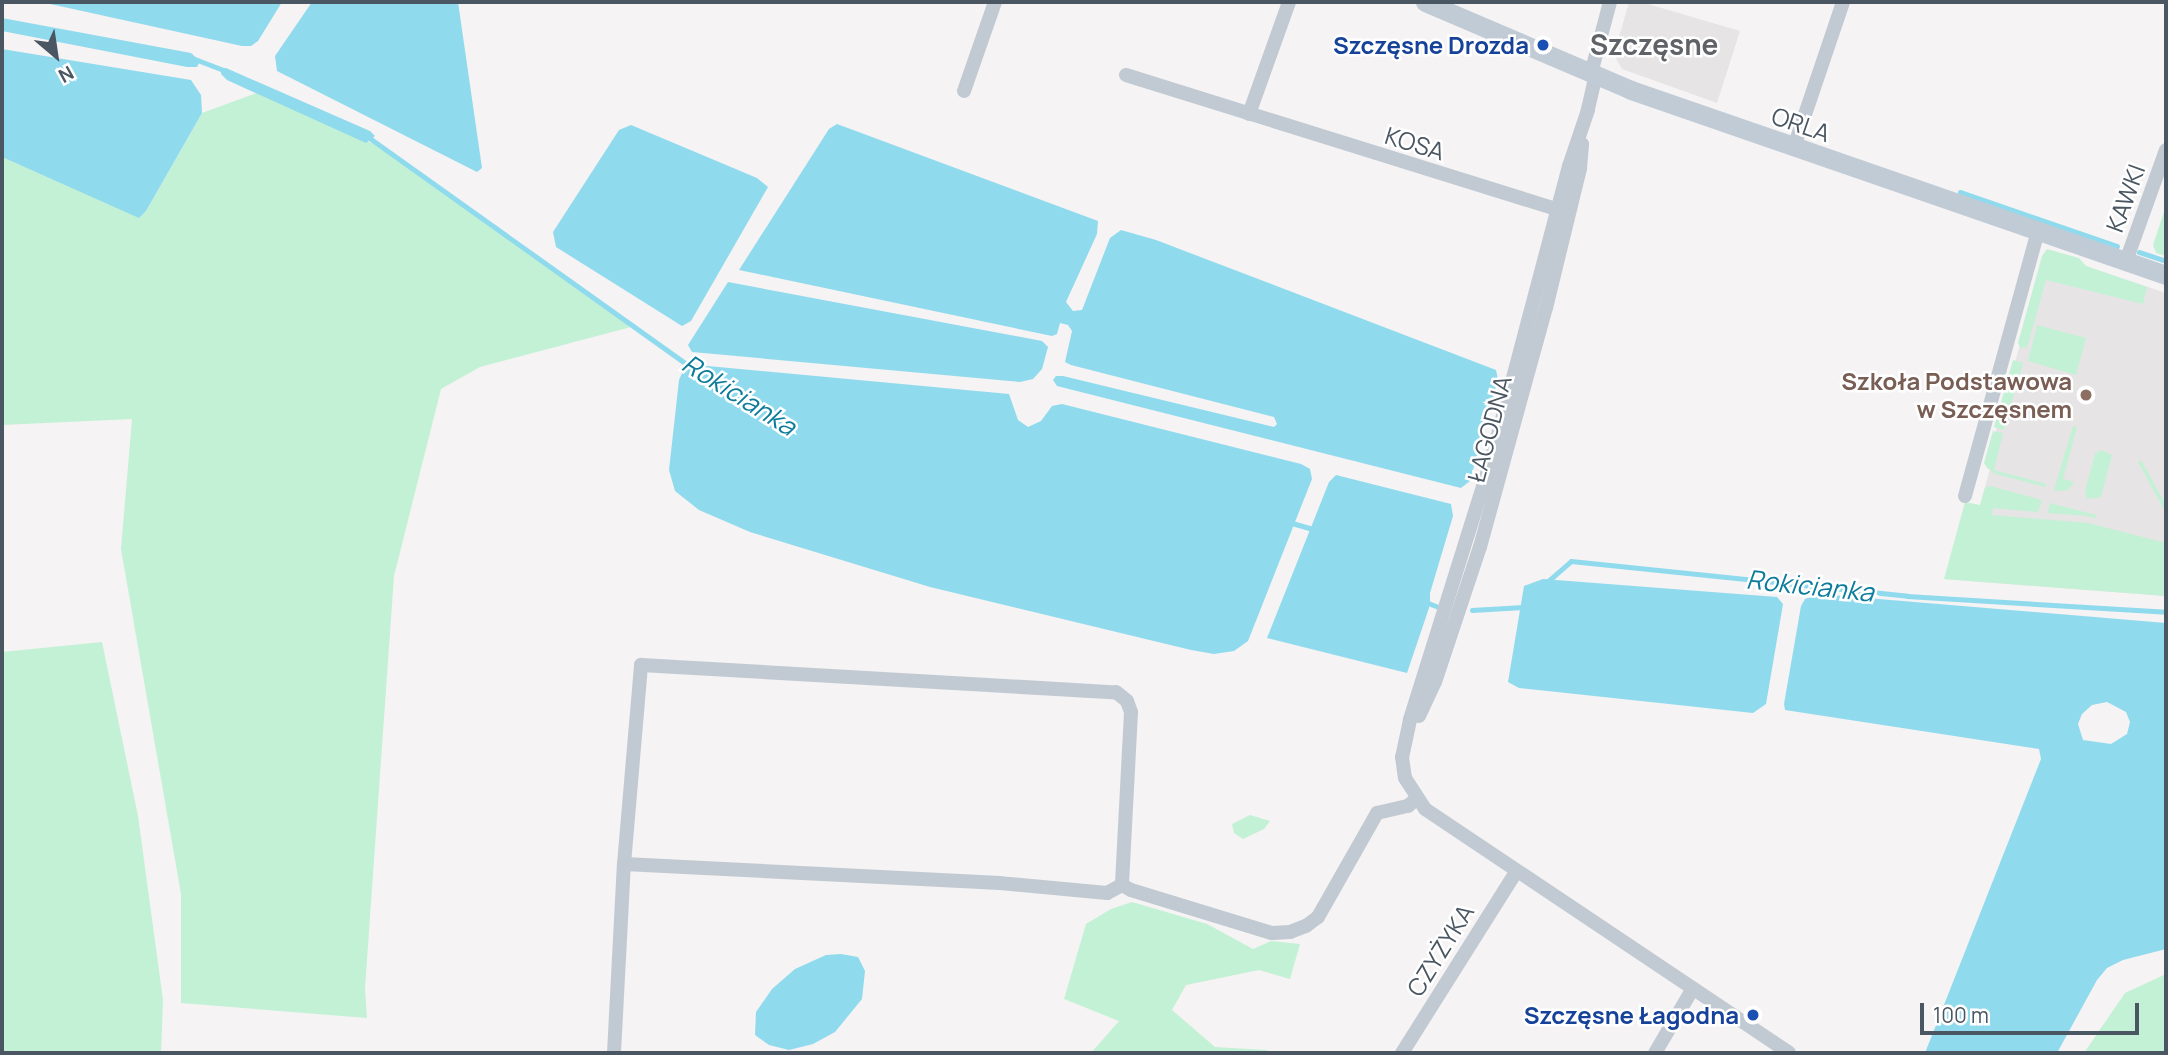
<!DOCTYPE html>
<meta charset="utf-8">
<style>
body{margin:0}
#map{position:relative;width:2168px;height:1055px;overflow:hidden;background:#f5f3f3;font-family:Manrope,sans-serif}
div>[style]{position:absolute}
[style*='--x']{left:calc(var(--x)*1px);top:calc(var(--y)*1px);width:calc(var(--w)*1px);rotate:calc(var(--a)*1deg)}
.education>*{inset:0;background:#e6e4e5}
.green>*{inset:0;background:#c3f1d5}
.water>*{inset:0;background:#90daee}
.stream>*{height:4.5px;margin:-2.25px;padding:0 2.25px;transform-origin:2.25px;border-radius:2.25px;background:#90daee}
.street>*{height:14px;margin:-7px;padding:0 7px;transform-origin:7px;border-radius:7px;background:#c1cad2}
.secondary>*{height:19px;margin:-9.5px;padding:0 9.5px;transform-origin:9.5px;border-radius:9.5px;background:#c1cbd6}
.dots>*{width:19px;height:19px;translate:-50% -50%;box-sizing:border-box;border:4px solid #fff;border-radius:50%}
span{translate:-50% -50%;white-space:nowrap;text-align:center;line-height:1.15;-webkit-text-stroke:5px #fff;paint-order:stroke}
.transit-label{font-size:24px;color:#164399;font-weight:700}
.right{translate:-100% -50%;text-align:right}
.street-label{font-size:24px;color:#4a5661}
.education-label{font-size:24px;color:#785e54;font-weight:700}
.water-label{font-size:26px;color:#0c7c9b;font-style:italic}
.quarter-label{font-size:28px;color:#5f6368;font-weight:700}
.frame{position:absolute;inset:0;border:4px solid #4a5661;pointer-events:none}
.north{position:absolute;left:21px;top:21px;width:70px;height:70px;-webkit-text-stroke:5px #fff;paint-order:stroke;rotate:151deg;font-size:19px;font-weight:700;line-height:28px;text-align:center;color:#4a5661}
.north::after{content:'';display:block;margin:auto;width:24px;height:32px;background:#4a5661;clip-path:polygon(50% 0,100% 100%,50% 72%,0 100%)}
.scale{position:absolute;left:1920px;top:1003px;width:219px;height:32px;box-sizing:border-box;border:4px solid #4a5661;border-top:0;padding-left:9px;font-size:21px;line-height:24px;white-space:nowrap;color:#4a5661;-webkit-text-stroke:5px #fff;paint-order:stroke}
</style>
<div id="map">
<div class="education">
<i style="clip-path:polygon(1629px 2px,1641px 2px,1740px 31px,1717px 103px,1622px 69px,1614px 55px)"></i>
<i style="clip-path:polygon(2055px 256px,2166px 293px,2166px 596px,1944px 579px,1980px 505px,1991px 465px,1987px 463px,2043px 262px)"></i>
</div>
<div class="green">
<i style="clip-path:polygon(257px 93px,376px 145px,631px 327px,480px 367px,441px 389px,394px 576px,365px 988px,367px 1018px,181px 1003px,181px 894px,121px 549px,132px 419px,2px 425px,2px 157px,139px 217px,146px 211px,202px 113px)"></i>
<i style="clip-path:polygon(2166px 206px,2166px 256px,2156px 253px,2153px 245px)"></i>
<i style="clip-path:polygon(2047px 249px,2079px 258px,2086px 266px,2147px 287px,2143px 304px,2046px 280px,2027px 348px,2020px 347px,2018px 343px,2042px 256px)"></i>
<i style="clip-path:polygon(2037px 325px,2086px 338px,2076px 375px,2028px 361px)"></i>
<i style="clip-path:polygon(2013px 360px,2023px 363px,2004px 430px,1994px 427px)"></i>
<i style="clip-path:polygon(2073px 426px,2077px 427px,2063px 479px,2074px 482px,2068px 490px,2060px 491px,2054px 490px)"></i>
<i style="clip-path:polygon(1993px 431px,2003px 433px,1994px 470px,2046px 484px,2045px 487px,1996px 474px,1987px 468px,1984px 463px)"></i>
<i style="clip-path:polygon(2101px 450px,2112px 455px,2101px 497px,2087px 499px,2085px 491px,2095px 454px)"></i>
<i style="clip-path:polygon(2141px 460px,2166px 505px,2166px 513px,2138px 462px)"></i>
<i style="clip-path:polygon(1990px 486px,2042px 500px,2038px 512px,1993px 508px,1992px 515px,2088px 523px,2166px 543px,2166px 596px,1944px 579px,1965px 502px,1980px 505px,1985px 488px)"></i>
<i style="clip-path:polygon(2050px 503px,2096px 515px,2095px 519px,2088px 516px,2048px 513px)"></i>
<i style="clip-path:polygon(102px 642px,138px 816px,163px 1000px,161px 1053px,2px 1053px,2px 652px)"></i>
<i style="clip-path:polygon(1250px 815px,1270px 821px,1264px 829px,1243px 839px,1234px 833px,1232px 824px)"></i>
<i style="clip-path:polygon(1132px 902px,1207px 924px,1253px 949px,1271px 941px,1300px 944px,1290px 979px,1259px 970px,1186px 985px,1172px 1010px,1215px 1047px,1266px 1050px,1273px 1053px,1091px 1053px,1119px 1021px,1064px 999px,1086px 924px,1111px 909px)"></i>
<i style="clip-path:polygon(2166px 974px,2166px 1053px,2084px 1053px,2125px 993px)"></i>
</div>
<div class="water">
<i style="clip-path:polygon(41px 2px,282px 2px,258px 41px,251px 46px,242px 46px)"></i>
<i style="clip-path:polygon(312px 2px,458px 2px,482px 168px,477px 172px,277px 71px,275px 56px)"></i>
<i style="clip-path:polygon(2px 18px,191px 53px,200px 61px,197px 67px,187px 67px,2px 31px)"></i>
<i style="clip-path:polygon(2px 49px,191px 80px,201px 95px,202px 113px,146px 211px,139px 218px,2px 157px)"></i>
<i style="clip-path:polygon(226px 68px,370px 131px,375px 136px,366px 143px,227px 80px,221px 74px,221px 69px)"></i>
<i style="clip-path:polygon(837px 124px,1098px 221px,1097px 234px,1066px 302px,1073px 311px,1082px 310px,1110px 238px,1121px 230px,1156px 240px,1496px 370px,1498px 379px,1470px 481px,1461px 488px,1057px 386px,1053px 380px,1056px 376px,1063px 376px,1274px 427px,1277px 424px,1274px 417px,1071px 365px,1065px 362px,1072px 331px,1068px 325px,1060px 323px,1057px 334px,1052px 336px,739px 270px,829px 129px)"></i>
<i style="clip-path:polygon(631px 125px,757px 178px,768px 187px,691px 321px,682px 326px,556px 247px,553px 232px,619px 130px)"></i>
<i style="clip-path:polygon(728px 282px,1042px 341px,1048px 347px,1042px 369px,1033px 379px,1020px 382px,692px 352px,688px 345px)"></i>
<i style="clip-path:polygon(686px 364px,1009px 394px,1018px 420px,1028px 427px,1041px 421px,1052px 406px,1062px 404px,1301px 464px,1310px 469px,1312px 479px,1248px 641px,1234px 651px,1214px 654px,1191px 650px,930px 587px,750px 532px,699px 510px,675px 491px,669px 470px,679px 380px)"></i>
<i style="clip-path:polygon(1336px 475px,1451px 504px,1453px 516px,1430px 593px,1430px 605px,1407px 673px,1267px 638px,1329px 482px)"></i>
<i style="clip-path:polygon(1543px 579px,1777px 597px,1783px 604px,1766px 704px,1753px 713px,1519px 688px,1508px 682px,1524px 586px)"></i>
<i style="clip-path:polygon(evenodd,1819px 594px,2166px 623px,2166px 949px,2123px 960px,2107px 968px,2097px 980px,2057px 1053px,1925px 1053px,2041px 759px,2039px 749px,1785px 710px,1784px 704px,1801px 606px,1805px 599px,1819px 594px,2107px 702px,2126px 712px,2130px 722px,2127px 734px,2111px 744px,2083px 740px,2078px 724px,2082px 714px,2092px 705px,2107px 702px)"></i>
<i style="clip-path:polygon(841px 954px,858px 957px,865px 971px,862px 999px,835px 1032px,813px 1044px,789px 1050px,769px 1045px,755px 1035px,756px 1012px,772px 989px,795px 969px,826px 955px)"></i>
</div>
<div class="stream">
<i style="--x:195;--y:59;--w:33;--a:21"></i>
<i style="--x:367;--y:136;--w:398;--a:35.5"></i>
<i style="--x:1960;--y:192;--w:166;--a:19"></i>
<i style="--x:2139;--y:252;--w:28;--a:18"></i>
<i style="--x:1292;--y:523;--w:25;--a:16"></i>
<i style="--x:1546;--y:583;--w:33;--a:-41"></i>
<i style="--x:1571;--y:561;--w:338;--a:5.9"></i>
<i style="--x:1907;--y:596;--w:259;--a:3.5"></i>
<i style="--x:1426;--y:602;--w:11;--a:22"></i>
<i style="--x:1472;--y:610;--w:51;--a:-3.4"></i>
</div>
<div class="street">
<i style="--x:1610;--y:2;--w:66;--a:104.9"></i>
<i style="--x:1593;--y:66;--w:17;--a:87"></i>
<i style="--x:1594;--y:83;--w:28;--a:103"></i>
<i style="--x:1588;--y:110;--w:59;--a:108.7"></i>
<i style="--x:1569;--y:166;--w:308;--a:104.8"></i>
<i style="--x:1490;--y:464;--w:268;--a:107.4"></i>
<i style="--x:1410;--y:720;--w:38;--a:102"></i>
<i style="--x:1402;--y:757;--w:21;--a:82"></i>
<i style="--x:1405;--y:778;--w:37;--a:57"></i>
<i style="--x:1425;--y:809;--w:438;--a:33.8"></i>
<i style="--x:1126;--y:75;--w:461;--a:17.3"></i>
<i style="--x:964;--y:91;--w:94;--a:-70.8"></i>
<i style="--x:1249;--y:114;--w:119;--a:-70.3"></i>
<i style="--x:1794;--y:147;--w:153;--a:-71.3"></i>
<i style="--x:2126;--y:261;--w:118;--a:-70.2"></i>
<i style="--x:1965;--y:496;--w:275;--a:-74.6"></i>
<i style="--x:641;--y:665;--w:476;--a:3.3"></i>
<i style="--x:1116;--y:692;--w:14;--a:39"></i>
<i style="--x:1127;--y:701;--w:12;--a:70"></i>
<i style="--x:1131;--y:712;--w:173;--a:93"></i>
<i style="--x:1122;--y:885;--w:17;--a:152"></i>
<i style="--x:1107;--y:893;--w:107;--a:-174.7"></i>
<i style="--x:1000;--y:883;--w:376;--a:-177.1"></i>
<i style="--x:624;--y:864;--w:200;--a:-85.1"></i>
<i style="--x:1419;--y:716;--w:38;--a:-65"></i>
<i style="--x:1435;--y:682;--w:142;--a:-71.6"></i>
<i style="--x:1480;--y:547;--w:248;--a:-74.6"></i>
<i style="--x:1546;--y:308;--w:144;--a:-76.3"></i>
<i style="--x:1580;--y:168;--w:24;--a:-85"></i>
<i style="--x:1122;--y:885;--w:10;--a:29"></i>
<i style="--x:1131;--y:890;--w:147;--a:17"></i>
<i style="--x:1272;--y:933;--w:18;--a:-3"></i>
<i style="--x:1290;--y:932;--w:17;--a:-21"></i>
<i style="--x:1306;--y:926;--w:15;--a:-37"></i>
<i style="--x:1318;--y:917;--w:120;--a:-60.4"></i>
<i style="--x:1377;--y:813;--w:32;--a:-13"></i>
<i style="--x:1408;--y:806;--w:11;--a:-41"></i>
<i style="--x:614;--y:1053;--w:189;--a:-87"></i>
<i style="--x:1402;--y:1053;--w:214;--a:-57.8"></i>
<i style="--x:1655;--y:1053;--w:73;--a:-59.6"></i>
</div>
<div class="secondary">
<i style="--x:1425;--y:2;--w:224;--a:23.1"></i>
<i style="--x:1631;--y:90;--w:566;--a:19.08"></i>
</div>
<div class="dots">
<i style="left:1543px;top:45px;background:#1a4fb4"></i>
<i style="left:2086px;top:395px;background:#8d6e63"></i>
<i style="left:1753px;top:1015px;background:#1a4fb4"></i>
</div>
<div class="transit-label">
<span class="right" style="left:1529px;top:45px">Szczęsne Drozda</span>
<span class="right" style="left:1739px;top:1015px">Szczęsne Łagodna</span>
</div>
<div class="street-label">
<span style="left:1801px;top:124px;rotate:19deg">ORLA</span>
<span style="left:1415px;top:143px;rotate:17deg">KOSA</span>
<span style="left:2125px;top:198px;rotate:-70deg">KAWKI</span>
<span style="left:1489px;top:429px;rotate:-75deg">ŁAGODNA</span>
<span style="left:1440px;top:950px;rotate:-58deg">CZYŻYKA</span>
</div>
<div class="education-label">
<span class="right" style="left:2072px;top:395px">Szkoła Podstawowa<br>w Szczęsnem</span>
</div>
<div class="water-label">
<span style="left:739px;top:395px;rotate:32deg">Rokicianka</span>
<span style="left:1810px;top:586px;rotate:6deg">Rokicianka</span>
</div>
<div class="quarter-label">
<span style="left:1654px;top:44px">Szczęsne</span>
</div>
<div class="frame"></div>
<div class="north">N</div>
<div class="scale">100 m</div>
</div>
